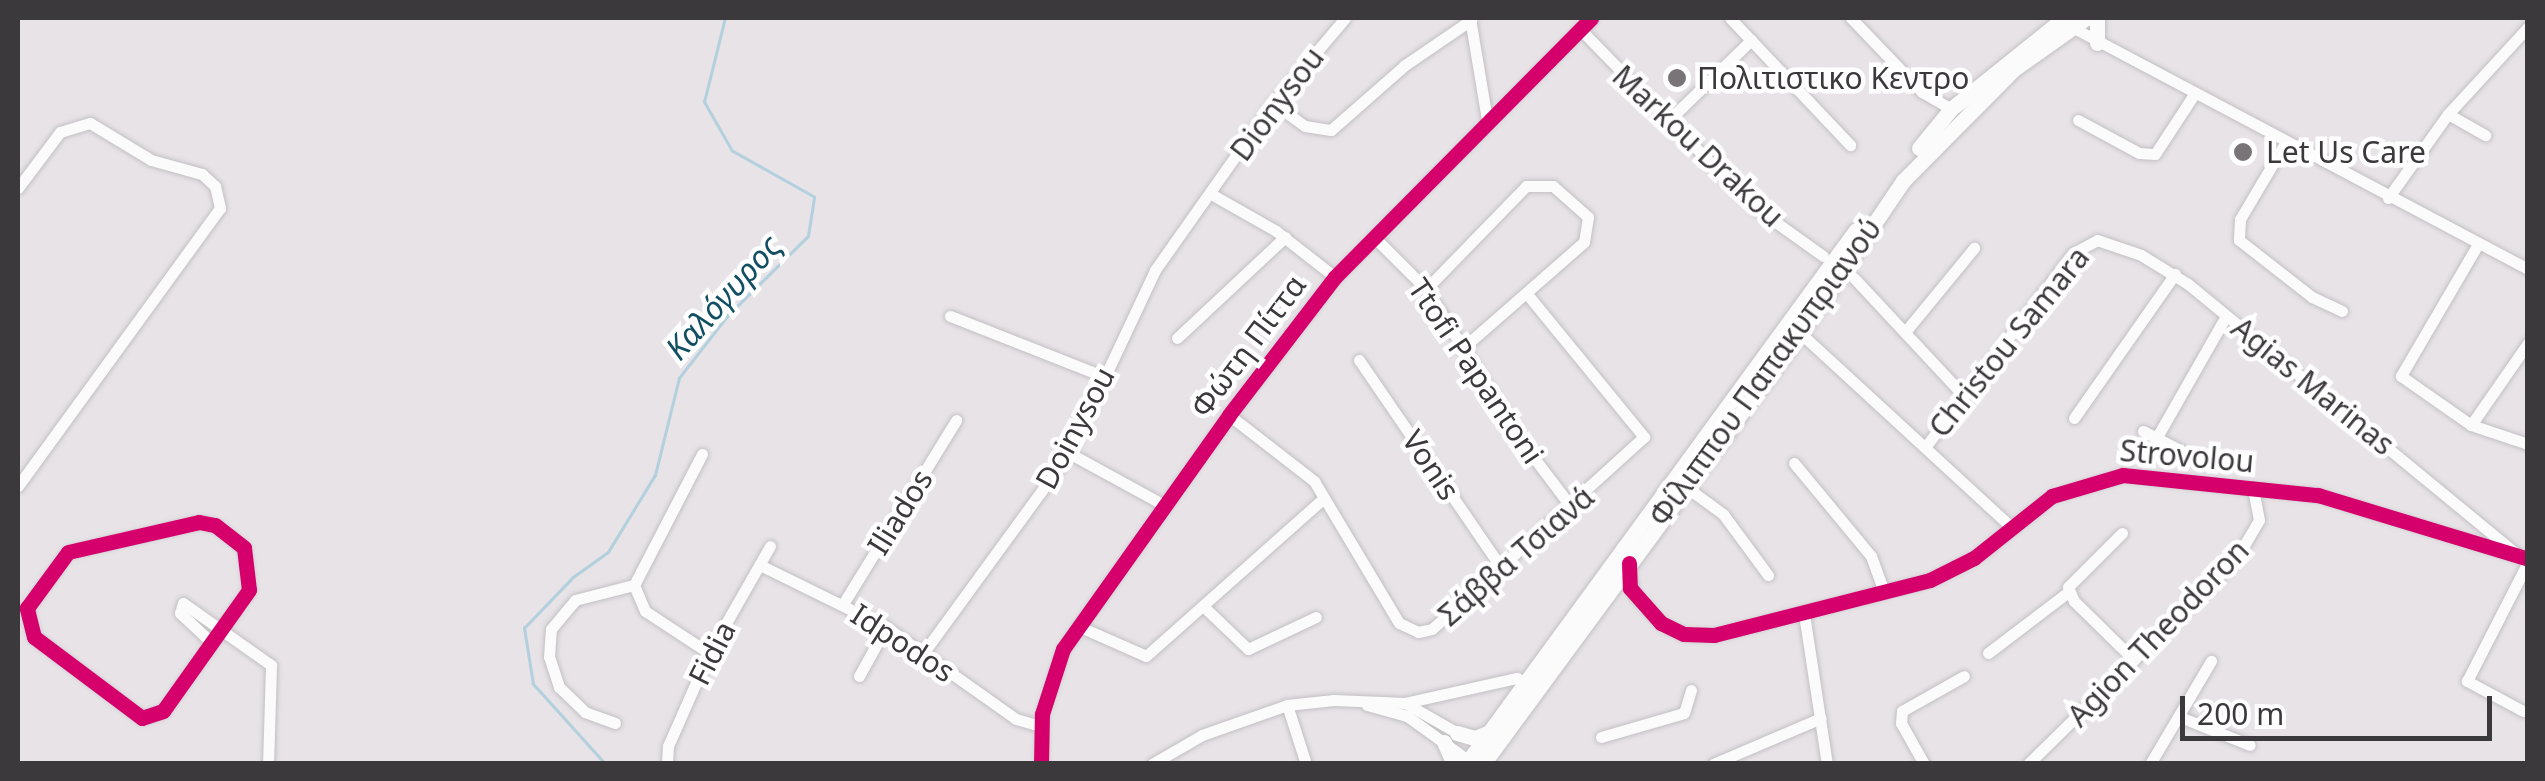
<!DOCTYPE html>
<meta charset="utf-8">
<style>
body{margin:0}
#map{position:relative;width:2545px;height:781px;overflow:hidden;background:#e7e3e7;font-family:"Noto Sans",sans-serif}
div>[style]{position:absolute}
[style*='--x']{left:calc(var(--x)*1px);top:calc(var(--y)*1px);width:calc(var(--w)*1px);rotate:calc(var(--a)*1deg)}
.stream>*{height:2.5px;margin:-1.25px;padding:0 1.25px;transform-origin:1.25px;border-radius:1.25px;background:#b2d0dd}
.roads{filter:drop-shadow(0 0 2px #c3c0c3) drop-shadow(0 0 2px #c3c0c3)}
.street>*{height:11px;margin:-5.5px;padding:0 5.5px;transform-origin:5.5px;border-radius:5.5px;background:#fbfbfb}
.secondary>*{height:15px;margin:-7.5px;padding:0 7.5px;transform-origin:7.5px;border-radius:7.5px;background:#fbfbfb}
.cycleway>*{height:15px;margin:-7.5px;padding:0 7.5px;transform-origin:7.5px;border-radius:7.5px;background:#d6006c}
.dots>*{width:28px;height:28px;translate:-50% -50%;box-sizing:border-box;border:5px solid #fff;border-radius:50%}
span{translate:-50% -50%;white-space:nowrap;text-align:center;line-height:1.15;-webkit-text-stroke:9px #fff;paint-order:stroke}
.poi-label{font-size:30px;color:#3c393c}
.left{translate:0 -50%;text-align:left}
.street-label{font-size:30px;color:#3c393c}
.water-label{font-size:32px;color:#124f62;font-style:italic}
.frame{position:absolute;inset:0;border:20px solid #3c393c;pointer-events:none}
.scale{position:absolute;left:2180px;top:696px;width:312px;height:45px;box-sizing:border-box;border:5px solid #3c393c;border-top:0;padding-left:12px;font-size:30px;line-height:35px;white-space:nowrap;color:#3c393c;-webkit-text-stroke:8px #fff;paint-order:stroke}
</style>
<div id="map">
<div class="stream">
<i style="--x:605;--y:764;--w:108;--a:-132"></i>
<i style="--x:533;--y:684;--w:57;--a:-99.1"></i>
<i style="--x:524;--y:628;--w:71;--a:-46.1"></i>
<i style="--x:573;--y:577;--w:43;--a:-35.5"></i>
<i style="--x:608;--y:552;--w:90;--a:-58.6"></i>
<i style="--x:655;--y:475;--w:100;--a:-76.1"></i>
<i style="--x:679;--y:378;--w:80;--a:-52.1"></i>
<i style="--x:728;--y:315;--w:112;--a:-44.6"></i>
<i style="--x:808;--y:236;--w:39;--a:-81"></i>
<i style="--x:814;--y:197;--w:94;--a:-150.7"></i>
<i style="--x:732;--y:151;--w:56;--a:-119.7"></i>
<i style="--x:704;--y:102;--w:87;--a:-76"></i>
</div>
<div class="roads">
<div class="street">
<i style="--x:1470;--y:18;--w:103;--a:80.5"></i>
<i style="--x:1730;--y:18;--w:175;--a:46.6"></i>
<i style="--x:1851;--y:18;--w:103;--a:46.2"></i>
<i style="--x:1922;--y:92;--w:34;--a:30"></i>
<i style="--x:2068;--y:25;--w:521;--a:27.94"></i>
<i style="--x:1580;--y:29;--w:248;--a:45.7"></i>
<i style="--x:1753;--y:206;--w:86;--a:35.5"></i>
<i style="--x:1273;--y:103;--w:39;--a:36"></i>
<i style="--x:1305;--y:126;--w:26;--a:9"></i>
<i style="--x:1331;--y:130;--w:98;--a:-41.3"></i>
<i style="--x:1405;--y:65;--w:80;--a:-34.3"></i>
<i style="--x:2448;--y:114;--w:43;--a:29.6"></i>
<i style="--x:2078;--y:120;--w:69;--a:28.4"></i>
<i style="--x:2139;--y:153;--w:16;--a:4"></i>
<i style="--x:2155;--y:154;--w:69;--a:-56.8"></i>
<i style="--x:1666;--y:123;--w:119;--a:-44.3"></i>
<i style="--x:2284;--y:145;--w:86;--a:120.7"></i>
<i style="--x:2240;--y:219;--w:21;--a:93"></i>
<i style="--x:2239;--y:240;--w:93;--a:38"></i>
<i style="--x:2312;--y:297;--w:33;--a:25"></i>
<i style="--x:18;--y:188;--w:70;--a:-53.1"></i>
<i style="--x:60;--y:132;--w:31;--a:-17"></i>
<i style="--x:90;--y:123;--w:71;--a:31.2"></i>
<i style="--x:151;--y:160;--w:53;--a:15.4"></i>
<i style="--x:202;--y:174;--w:18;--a:43"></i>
<i style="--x:215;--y:186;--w:23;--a:77"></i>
<i style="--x:220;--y:208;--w:344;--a:126"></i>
<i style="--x:1211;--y:194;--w:75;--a:29.6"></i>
<i style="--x:1276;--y:231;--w:75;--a:37.9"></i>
<i style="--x:2388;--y:198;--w:103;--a:-54.5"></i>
<i style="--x:2448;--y:114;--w:118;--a:-47.4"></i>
<i style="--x:1375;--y:238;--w:72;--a:45"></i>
<i style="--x:1426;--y:289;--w:176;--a:58"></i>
<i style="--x:1519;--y:438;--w:88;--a:52.9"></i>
<i style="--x:2478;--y:244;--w:153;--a:120.3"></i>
<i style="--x:2401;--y:376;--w:85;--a:35"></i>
<i style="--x:2471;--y:425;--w:60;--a:18.4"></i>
<i style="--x:1854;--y:278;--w:161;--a:47"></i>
<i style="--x:1426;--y:289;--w:144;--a:-45.8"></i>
<i style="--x:1526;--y:186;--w:27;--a:0"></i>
<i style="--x:1553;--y:186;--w:47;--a:41.5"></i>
<i style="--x:1588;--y:217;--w:25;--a:99"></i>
<i style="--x:1584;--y:242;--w:159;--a:138.8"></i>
<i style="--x:950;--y:316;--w:167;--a:21.5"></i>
<i style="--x:1797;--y:330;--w:291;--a:42.6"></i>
<i style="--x:1905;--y:332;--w:109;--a:-50.6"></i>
<i style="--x:1177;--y:338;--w:148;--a:-43.1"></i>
<i style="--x:1359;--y:360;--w:255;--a:55.6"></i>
<i style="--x:1229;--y:415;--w:108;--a:37.8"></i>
<i style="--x:1314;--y:481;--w:165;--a:59.1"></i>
<i style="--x:1399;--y:623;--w:21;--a:25"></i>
<i style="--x:1418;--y:632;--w:14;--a:-12"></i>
<i style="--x:1432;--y:629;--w:286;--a:-42.2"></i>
<i style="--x:1644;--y:437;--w:185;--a:-129.3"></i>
<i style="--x:2074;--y:418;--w:176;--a:-55"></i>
<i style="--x:2471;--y:425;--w:100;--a:-55.2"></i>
<i style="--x:2143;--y:431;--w:70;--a:27.3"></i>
<i style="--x:2157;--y:437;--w:139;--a:-60.3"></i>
<i style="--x:1926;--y:446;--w:243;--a:-52.7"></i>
<i style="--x:2073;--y:253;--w:27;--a:-28"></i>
<i style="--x:2097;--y:240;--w:46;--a:18.8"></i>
<i style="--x:2141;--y:255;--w:55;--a:31.7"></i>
<i style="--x:2188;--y:284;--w:426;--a:39.4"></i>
<i style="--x:1069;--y:453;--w:108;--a:28.7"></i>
<i style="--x:702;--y:454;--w:148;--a:117.4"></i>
<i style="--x:634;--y:585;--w:28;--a:67"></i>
<i style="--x:645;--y:611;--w:77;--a:33.3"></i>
<i style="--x:1794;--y:463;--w:121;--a:50.4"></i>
<i style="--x:1871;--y:556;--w:37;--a:70"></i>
<i style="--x:1686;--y:487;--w:46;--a:36.1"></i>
<i style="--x:1723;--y:514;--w:76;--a:53.6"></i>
<i style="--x:199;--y:522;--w:16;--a:11"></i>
<i style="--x:215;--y:525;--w:37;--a:38"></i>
<i style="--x:244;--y:548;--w:42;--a:83.2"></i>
<i style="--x:249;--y:590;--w:148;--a:125.4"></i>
<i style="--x:163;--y:711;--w:22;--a:162"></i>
<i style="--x:142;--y:718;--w:135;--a:-143.1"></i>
<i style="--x:34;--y:637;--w:30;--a:-104"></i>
<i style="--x:27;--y:608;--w:69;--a:-53.8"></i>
<i style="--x:68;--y:552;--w:134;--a:-12.9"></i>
<i style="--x:2122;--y:533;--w:76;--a:135"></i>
<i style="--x:2068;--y:587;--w:15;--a:67"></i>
<i style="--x:2074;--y:601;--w:84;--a:44.5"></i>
<i style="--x:760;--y:565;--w:140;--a:26.2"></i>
<i style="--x:886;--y:627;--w:159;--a:35.3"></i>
<i style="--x:1016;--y:719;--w:26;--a:16"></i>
<i style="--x:1628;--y:567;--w:26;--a:79"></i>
<i style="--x:1633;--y:593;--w:41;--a:47"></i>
<i style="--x:1661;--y:623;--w:25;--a:26"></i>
<i style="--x:1684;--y:634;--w:30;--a:2"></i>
<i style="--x:1714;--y:635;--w:223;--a:-14.3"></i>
<i style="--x:1930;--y:580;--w:49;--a:-26.6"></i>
<i style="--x:1974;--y:558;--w:100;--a:-38.5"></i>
<i style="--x:2052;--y:496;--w:74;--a:-16.5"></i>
<i style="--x:2123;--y:475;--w:196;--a:5.9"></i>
<i style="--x:2318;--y:495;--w:220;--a:16.9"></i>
<i style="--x:843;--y:604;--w:216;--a:-58.4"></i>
<i style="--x:1204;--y:607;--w:61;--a:43.7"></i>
<i style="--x:1248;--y:649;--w:75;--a:-25.2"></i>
<i style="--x:1804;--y:614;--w:152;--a:81.3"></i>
<i style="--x:1078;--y:626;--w:74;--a:23.8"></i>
<i style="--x:1146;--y:656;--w:238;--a:-41.6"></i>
<i style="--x:212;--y:643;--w:44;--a:-136.8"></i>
<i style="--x:180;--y:613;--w:10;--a:-73"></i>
<i style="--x:183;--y:603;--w:108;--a:35.2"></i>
<i style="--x:271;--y:665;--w:99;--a:91.7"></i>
<i style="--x:924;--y:652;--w:246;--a:-53.9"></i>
<i style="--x:1069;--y:453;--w:202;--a:-64.8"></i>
<i style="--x:1155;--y:270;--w:204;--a:-54.8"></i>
<i style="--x:1273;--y:103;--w:111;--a:-49.7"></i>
<i style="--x:1988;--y:653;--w:101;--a:-37.3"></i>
<i style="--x:859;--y:676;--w:56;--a:-61.1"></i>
<i style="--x:1405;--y:703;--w:115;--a:-12.6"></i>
<i style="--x:1287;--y:705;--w:62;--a:72.1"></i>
<i style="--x:1367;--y:705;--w:41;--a:15.4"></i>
<i style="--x:1407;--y:716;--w:80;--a:35.9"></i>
<i style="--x:2523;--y:711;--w:64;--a:-151.8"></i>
<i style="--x:2467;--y:681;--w:134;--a:-62.9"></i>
<i style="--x:2180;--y:717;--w:75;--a:21.8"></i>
<i style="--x:615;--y:723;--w:32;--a:-160"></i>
<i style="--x:585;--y:712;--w:36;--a:-136"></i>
<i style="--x:559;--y:687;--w:32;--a:-108"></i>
<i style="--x:549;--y:657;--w:28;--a:-86"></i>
<i style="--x:551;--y:629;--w:38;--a:-50"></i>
<i style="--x:575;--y:600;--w:61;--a:-14.3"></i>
<i style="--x:1601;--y:737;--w:86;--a:-16.1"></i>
<i style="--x:1684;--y:713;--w:24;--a:-73"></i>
<i style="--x:667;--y:764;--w:18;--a:-87"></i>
<i style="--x:668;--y:746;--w:102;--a:-66.2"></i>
<i style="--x:709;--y:653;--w:123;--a:-60.3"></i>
<i style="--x:1041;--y:764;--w:50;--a:-88.9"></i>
<i style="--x:1042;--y:714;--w:68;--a:-72.1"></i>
<i style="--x:1063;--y:649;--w:287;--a:-54.6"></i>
<i style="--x:1229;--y:415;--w:174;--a:-52.5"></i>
<i style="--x:1335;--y:277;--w:364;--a:-45.3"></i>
<i style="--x:1152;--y:764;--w:58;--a:-30.1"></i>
<i style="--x:1202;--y:735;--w:90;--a:-19.4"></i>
<i style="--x:1287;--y:705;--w:47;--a:-6.1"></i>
<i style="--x:1334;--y:700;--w:71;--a:2.4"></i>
<i style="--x:1405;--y:703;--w:64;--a:29.7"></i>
<i style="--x:1713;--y:764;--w:117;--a:-23.1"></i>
<i style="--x:1924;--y:764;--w:47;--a:-119.3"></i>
<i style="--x:1901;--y:723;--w:12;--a:-85"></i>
<i style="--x:1902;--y:711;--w:71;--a:-29.4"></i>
<i style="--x:2028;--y:764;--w:292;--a:-44.6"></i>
<i style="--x:2236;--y:559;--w:45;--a:-59.5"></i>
<i style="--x:2259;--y:520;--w:31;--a:-101"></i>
<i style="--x:2150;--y:764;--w:120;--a:-59.4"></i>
</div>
<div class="secondary">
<i style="--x:2097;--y:43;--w:25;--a:-90"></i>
<i style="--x:1919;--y:148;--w:50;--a:-50.6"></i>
<i style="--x:1951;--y:109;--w:145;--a:-38.8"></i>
<i style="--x:1457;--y:733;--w:19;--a:16"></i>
<i style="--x:1475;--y:738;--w:16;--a:-22"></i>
<i style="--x:1444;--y:742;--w:24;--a:66"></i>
<i style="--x:1466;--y:764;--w:661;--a:-53.86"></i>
<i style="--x:1483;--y:764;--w:535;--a:-53.67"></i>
<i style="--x:1800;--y:333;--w:184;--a:-55.9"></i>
<i style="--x:1903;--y:181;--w:158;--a:-45.3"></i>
<i style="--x:2014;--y:69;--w:88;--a:-35.3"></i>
</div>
</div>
<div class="cycleway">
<i style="--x:199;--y:522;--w:16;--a:11"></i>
<i style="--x:215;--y:525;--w:37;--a:38"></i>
<i style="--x:244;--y:548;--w:42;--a:83.2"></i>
<i style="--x:249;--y:590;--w:148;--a:125.4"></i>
<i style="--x:163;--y:711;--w:22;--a:162"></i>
<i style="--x:142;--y:718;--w:135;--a:-143.1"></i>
<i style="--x:34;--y:637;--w:30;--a:-104"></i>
<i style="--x:27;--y:608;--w:69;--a:-53.8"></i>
<i style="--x:68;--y:552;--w:134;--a:-12.9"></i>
<i style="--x:1629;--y:563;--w:25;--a:88"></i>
<i style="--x:1630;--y:588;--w:47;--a:48.5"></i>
<i style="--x:1661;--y:623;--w:25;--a:26"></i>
<i style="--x:1684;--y:634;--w:30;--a:2"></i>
<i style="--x:1714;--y:635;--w:223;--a:-14.3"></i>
<i style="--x:1930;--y:580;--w:49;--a:-26.6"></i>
<i style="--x:1974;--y:558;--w:100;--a:-38.5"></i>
<i style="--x:2052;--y:496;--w:74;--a:-16.5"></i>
<i style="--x:2123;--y:475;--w:196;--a:5.9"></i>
<i style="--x:2318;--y:495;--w:220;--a:16.9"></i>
<i style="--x:1041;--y:764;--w:50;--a:-88.9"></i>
<i style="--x:1042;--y:714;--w:68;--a:-72.1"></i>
<i style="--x:1063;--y:649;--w:287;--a:-54.6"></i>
<i style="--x:1229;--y:415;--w:174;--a:-52.5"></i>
<i style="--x:1335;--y:277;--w:364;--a:-45.3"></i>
</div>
<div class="dots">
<i style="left:1677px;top:78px;background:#787478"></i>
<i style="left:2243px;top:152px;background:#787478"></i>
</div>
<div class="poi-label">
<span class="left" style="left:1697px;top:78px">Πολιτιστικο Κεντρο</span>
<span class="left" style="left:2266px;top:152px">Let Us Care</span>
</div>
<div class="street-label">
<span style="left:1277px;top:104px;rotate:-53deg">Dionysou</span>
<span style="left:1698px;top:146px;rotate:43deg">Markou Drakou</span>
<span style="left:2009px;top:342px;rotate:-51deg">Christou Samara</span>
<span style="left:1248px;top:346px;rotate:-53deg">Φώτη Πίττα</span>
<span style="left:1476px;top:371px;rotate:56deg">Ttofi Papantoni</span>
<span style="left:1765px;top:372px;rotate:-54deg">Φίλιππου Παπακυπριανού</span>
<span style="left:2313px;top:386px;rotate:39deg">Agias Marinas</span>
<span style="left:1075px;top:428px;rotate:-62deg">Doinysou</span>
<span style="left:2187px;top:456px;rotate:5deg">Strovolou</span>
<span style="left:1431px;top:465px;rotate:56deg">Vonis</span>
<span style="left:900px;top:512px;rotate:-58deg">Iliados</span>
<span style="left:1516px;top:556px;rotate:-41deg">Σάββα Τσιανά</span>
<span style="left:2158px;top:633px;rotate:-46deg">Agion Theodoron</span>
<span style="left:903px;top:643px;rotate:33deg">Idpodos</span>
<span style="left:712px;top:653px;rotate:-63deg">Fidia</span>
</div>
<div class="water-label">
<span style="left:723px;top:297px;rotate:-48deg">Καλόγυρος</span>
</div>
<div class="frame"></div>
<div class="scale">200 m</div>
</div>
